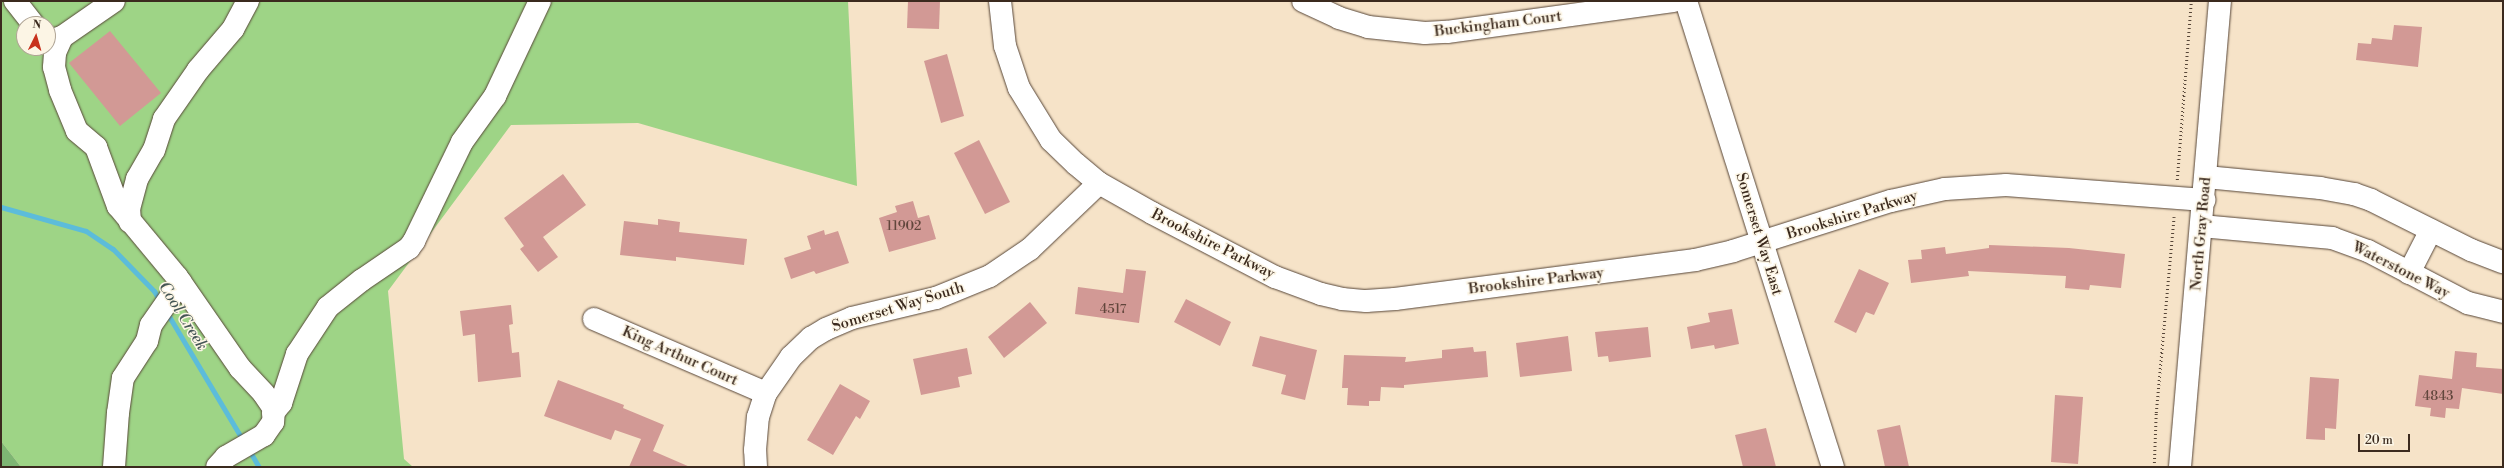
<!DOCTYPE html>
<style>
body{margin:0}
#map{position:relative;width:2504px;height:468px;overflow:hidden;background:#f6e3c8;font-family:"Libre Bodoni",serif}
div>[style]{position:absolute}
[style*='--x']{left:calc(var(--x)*1px);top:calc(var(--y)*1px);width:calc(var(--w)*1px);rotate:calc(var(--a)*1deg)}
.green>*{inset:0;background:#9ed486}
.forest>*{inset:0;background:#7eb673}
.stream>*{height:5px;margin:-2.5px;padding:0 2.5px;transform-origin:2.5px;border-radius:2.5px;background:#5cbcda}
.building>*{inset:0;background:#d29995}
.path>*{height:2.5px;margin-top:-1.25px;transform-origin:0;background:repeating-linear-gradient(90deg,#574638 0 1px,transparent 0 4px)}
.roads{filter:drop-shadow(0 0 1px #574638) drop-shadow(0 0 1px #574638)}
.minor>*{height:22px;margin:-11px;padding:0 11px;transform-origin:11px;border-radius:11px;background:#fff}
span{translate:-50% -50%;white-space:nowrap;text-align:center;line-height:1.15;-webkit-text-stroke:3px #fcf5e5;paint-order:stroke}
.number-label{font-size:13px;color:#61463c}
.number-label span{-webkit-text-stroke-width:0}
.street-label{font-size:15px;color:#3b2a1e}
.water-label{font-size:16px;color:#455656;font-style:italic}
.frame{position:absolute;inset:0;border:2px solid #3b2a1e;pointer-events:none}
.north{position:absolute;left:16px;top:16px;width:40px;height:40px;box-sizing:border-box;background:#fcf5e5;border:1px solid #afa495;border-radius:50%;rotate:5deg;font-size:11px;font-weight:700;line-height:16px;text-align:center;color:#3b2a1e}
.north::after{content:'';display:block;margin:auto;width:14px;height:18px;background:#c8321e;clip-path:polygon(50% 0,100% 100%,50% 72%,0 100%)}
.scale{position:absolute;left:2358px;top:434px;width:52px;height:18px;box-sizing:border-box;border:2px solid #3b2a1e;border-top:0;padding-left:5px;font-size:12px;line-height:14px;white-space:nowrap;color:#3b2a1e;-webkit-text-stroke:3px #fcf5e5;paint-order:stroke}
</style>
<div id="map">
<div class="green">
<i style="clip-path:polygon(evenodd,1px 1px,848px 1px,857px 186px,638px 123px,511px 125px,388px 291px,404px 459px,413px 467px,21px 467px,1px 441px,1px 1px,24px 24px,48px 24px,48px 48px,24px 48px,24px 24px)"></i>
</div>
<div class="forest">
<i style="clip-path:polygon(1px 441px,21px 467px,1px 467px)"></i>
</div>
<div class="stream">
<i style="--x:1;--y:207;--w:88;--a:15.8"></i>
<i style="--x:86;--y:231;--w:32;--a:34"></i>
<i style="--x:113;--y:249;--w:59;--a:45.7"></i>
<i style="--x:154;--y:291;--w:14;--a:60"></i>
<i style="--x:167;--y:313;--w:150;--a:59.2"></i>
<i style="--x:249;--y:450;--w:20;--a:60"></i>
</div>
<div class="building">
<i style="clip-path:polygon(908px 1px,940px 1px,939px 29px,907px 28px)"></i>
<i style="clip-path:polygon(2394px 25px,2422px 27px,2418px 67px,2356px 60px,2358px 43px,2371px 44px,2372px 38px,2392px 40px)"></i>
<i style="clip-path:polygon(110px 31px,161px 93px,120px 126px,69px 63px)"></i>
<i style="clip-path:polygon(947px 54px,964px 116px,941px 123px,924px 61px)"></i>
<i style="clip-path:polygon(979px 140px,1010px 202px,985px 214px,954px 153px)"></i>
<i style="clip-path:polygon(563px 174px,586px 205px,543px 237px,558px 257px,538px 272px,520px 249px,524px 246px,504px 218px)"></i>
<i style="clip-path:polygon(913px 201px,918px 218px,929px 215px,936px 239px,889px 252px,879px 218px,897px 212px,895px 206px)"></i>
<i style="clip-path:polygon(658px 219px,680px 222px,679px 232px,747px 239px,744px 265px,676px 257px,676px 261px,620px 255px,624px 221px,658px 225px)"></i>
<i style="clip-path:polygon(824px 230px,825px 235px,838px 231px,849px 263px,816px 274px,814px 271px,791px 279px,784px 258px,811px 249px,807px 236px)"></i>
<i style="clip-path:polygon(1989px 245px,2069px 248px,2125px 254px,2121px 288px,2090px 285px,2089px 290px,2065px 288px,2066px 276px,1968px 271px,1969px 276px,1911px 283px,1908px 260px,1922px 259px,1921px 250px,1945px 247px,1946px 254px,1989px 248px)"></i>
<i style="clip-path:polygon(1126px 269px,1146px 271px,1139px 323px,1075px 314px,1078px 287px,1123px 293px)"></i>
<i style="clip-path:polygon(1859px 269px,1889px 283px,1874px 315px,1866px 312px,1856px 333px,1834px 322px)"></i>
<i style="clip-path:polygon(1186px 299px,1231px 322px,1220px 346px,1174px 322px)"></i>
<i style="clip-path:polygon(1030px 302px,1047px 323px,1004px 358px,988px 337px)"></i>
<i style="clip-path:polygon(511px 305px,513px 324px,509px 325px,512px 353px,519px 352px,521px 377px,478px 382px,475px 334px,463px 336px,460px 311px)"></i>
<i style="clip-path:polygon(1732px 309px,1739px 344px,1715px 349px,1714px 345px,1691px 349px,1687px 327px,1710px 322px,1708px 313px)"></i>
<i style="clip-path:polygon(1648px 327px,1651px 357px,1609px 362px,1608px 356px,1598px 357px,1595px 332px)"></i>
<i style="clip-path:polygon(1260px 336px,1317px 350px,1305px 400px,1281px 394px,1286px 375px,1252px 366px)"></i>
<i style="clip-path:polygon(1568px 336px,1572px 371px,1520px 377px,1516px 343px)"></i>
<i style="clip-path:polygon(1473px 347px,1474px 352px,1486px 351px,1488px 377px,1404px 385px,1404px 388px,1381px 387px,1380px 401px,1369px 401px,1369px 406px,1347px 405px,1348px 388px,1342px 388px,1344px 355px,1406px 357px,1405px 362px,1442px 358px,1442px 350px)"></i>
<i style="clip-path:polygon(967px 348px,972px 374px,958px 377px,960px 387px,921px 395px,913px 359px)"></i>
<i style="clip-path:polygon(2455px 351px,2477px 353px,2476px 367px,2503px 369px,2503px 394px,2462px 388px,2459px 409px,2446px 408px,2445px 418px,2430px 416px,2431px 408px,2415px 406px,2419px 375px,2452px 379px)"></i>
<i style="clip-path:polygon(2310px 377px,2339px 379px,2336px 429px,2325px 428px,2325px 440px,2306px 439px)"></i>
<i style="clip-path:polygon(558px 380px,624px 405px,623px 408px,664px 425px,653px 451px,690px 467px,629px 467px,641px 439px,615px 430px,611px 440px,544px 416px)"></i>
<i style="clip-path:polygon(840px 384px,870px 401px,860px 419px,856px 416px,833px 455px,807px 440px)"></i>
<i style="clip-path:polygon(2055px 395px,2083px 397px,2078px 464px,2051px 462px)"></i>
<i style="clip-path:polygon(1900px 425px,1909px 467px,1885px 467px,1877px 430px)"></i>
<i style="clip-path:polygon(1766px 428px,1776px 467px,1743px 467px,1735px 435px)"></i>
</div>
<div class="path">
<i style="--x:2177;--y:180;--w:180;--a:-85.5"></i>
<i style="--x:2154;--y:467;--w:54;--a:-87.9"></i>
<i style="--x:2156;--y:413;--w:197;--a:-84.8"></i>
</div>
<div class="roads">
<div class="minor">
<i style="--x:15;--y:1;--w:29;--a:52"></i>
<i style="--x:1000;--y:1;--w:45;--a:83.7"></i>
<i style="--x:1005;--y:46;--w:44;--a:71.6"></i>
<i style="--x:1019;--y:88;--w:61;--a:58.4"></i>
<i style="--x:1051;--y:140;--w:35;--a:44"></i>
<i style="--x:1076;--y:164;--w:30;--a:40"></i>
<i style="--x:1099;--y:183;--w:61;--a:29.5"></i>
<i style="--x:1152;--y:213;--w:139;--a:27.5"></i>
<i style="--x:1275;--y:277;--w:49;--a:20.3"></i>
<i style="--x:1321;--y:294;--w:22;--a:13"></i>
<i style="--x:1342;--y:299;--w:24;--a:5"></i>
<i style="--x:1366;--y:301;--w:29;--a:-4"></i>
<i style="--x:1395;--y:299;--w:303;--a:-7.4"></i>
<i style="--x:1695;--y:260;--w:39;--a:-13"></i>
<i style="--x:1733;--y:251;--w:166;--a:-17.6"></i>
<i style="--x:1891;--y:201;--w:55;--a:-12.5"></i>
<i style="--x:1945;--y:189;--w:61;--a:-3.8"></i>
<i style="--x:2006;--y:185;--w:199;--a:4.3"></i>
<i style="--x:1303;--y:1;--w:40;--a:25"></i>
<i style="--x:1339;--y:18;--w:30;--a:17"></i>
<i style="--x:1368;--y:27;--w:57;--a:6"></i>
<i style="--x:1425;--y:33;--w:22;--a:-3"></i>
<i style="--x:1447;--y:32;--w:228;--a:-7.8"></i>
<i style="--x:1686;--y:1;--w:489;--a:72.5"></i>
<i style="--x:62;--y:37;--w:17;--a:114"></i>
<i style="--x:55;--y:53;--w:14;--a:94"></i>
<i style="--x:54;--y:67;--w:24;--a:75"></i>
<i style="--x:60;--y:90;--w:44;--a:67.5"></i>
<i style="--x:77;--y:131;--w:25;--a:40"></i>
<i style="--x:96;--y:147;--w:63;--a:69.6"></i>
<i style="--x:118;--y:206;--w:92;--a:50.3"></i>
<i style="--x:177;--y:277;--w:111;--a:55.3"></i>
<i style="--x:240;--y:368;--w:35;--a:47"></i>
<i style="--x:264;--y:394;--w:18;--a:56"></i>
<i style="--x:274;--y:409;--w:13;--a:94"></i>
<i style="--x:273;--y:422;--w:16;--a:125"></i>
<i style="--x:264;--y:435;--w:44;--a:149.9"></i>
<i style="--x:226;--y:457;--w:13;--a:132"></i>
<i style="--x:49;--y:38;--w:4;--a:34"></i>
<i style="--x:52;--y:40;--w:10;--a:-17"></i>
<i style="--x:62;--y:37;--w:63;--a:-34.7"></i>
<i style="--x:2206;--y:177;--w:115;--a:5.5"></i>
<i style="--x:2320;--y:188;--w:35;--a:10"></i>
<i style="--x:2354;--y:194;--w:18;--a:19"></i>
<i style="--x:2371;--y:200;--w:112;--a:26.6"></i>
<i style="--x:2471;--y:250;--w:34;--a:21"></i>
<i style="--x:130;--y:222;--w:13;--a:-94"></i>
<i style="--x:129;--y:209;--w:31;--a:-75"></i>
<i style="--x:137;--y:179;--w:34;--a:-60"></i>
<i style="--x:154;--y:150;--w:33;--a:-72"></i>
<i style="--x:164;--y:119;--w:60;--a:-55.2"></i>
<i style="--x:198;--y:70;--w:54;--a:-49.5"></i>
<i style="--x:233;--y:29;--w:32;--a:-62"></i>
<i style="--x:2201;--y:226;--w:132;--a:5.2"></i>
<i style="--x:2332;--y:238;--w:38;--a:20"></i>
<i style="--x:2368;--y:251;--w:113;--a:27.5"></i>
<i style="--x:2468;--y:303;--w:36;--a:14"></i>
<i style="--x:2409;--y:273;--w:48;--a:-62.9"></i>
<i style="--x:594;--y:319;--w:187;--a:23.3"></i>
<i style="--x:273;--y:413;--w:13;--a:-51"></i>
<i style="--x:281;--y:403;--w:52;--a:-71.9"></i>
<i style="--x:297;--y:354;--w:56;--a:-56.6"></i>
<i style="--x:328;--y:307;--w:43;--a:-38.5"></i>
<i style="--x:362;--y:280;--w:57;--a:-34.2"></i>
<i style="--x:409;--y:248;--w:9;--a:-54"></i>
<i style="--x:414;--y:241;--w:110;--a:-64.1"></i>
<i style="--x:462;--y:142;--w:57;--a:-54.3"></i>
<i style="--x:495;--y:96;--w:105;--a:-64.7"></i>
<i style="--x:114;--y:467;--w:54;--a:-85.8"></i>
<i style="--x:118;--y:413;--w:35;--a:-82"></i>
<i style="--x:123;--y:378;--w:44;--a:-57"></i>
<i style="--x:147;--y:341;--w:16;--a:-76"></i>
<i style="--x:151;--y:325;--w:52;--a:-55.1"></i>
<i style="--x:756;--y:467;--w:17;--a:-93"></i>
<i style="--x:755;--y:450;--w:33;--a:-85"></i>
<i style="--x:758;--y:417;--w:25;--a:-72"></i>
<i style="--x:766;--y:393;--w:44;--a:-55.2"></i>
<i style="--x:791;--y:357;--w:28;--a:-44"></i>
<i style="--x:811;--y:338;--w:17;--a:-31"></i>
<i style="--x:826;--y:329;--w:28;--a:-23"></i>
<i style="--x:852;--y:318;--w:86;--a:-13.4"></i>
<i style="--x:936;--y:298;--w:58;--a:-22.2"></i>
<i style="--x:990;--y:276;--w:48;--a:-34"></i>
<i style="--x:1030;--y:249;--w:95;--a:-43.7"></i>
<i style="--x:2180;--y:467;--w:468;--a:-85.1"></i>
</div>
</div>
<div class="number-label">
<span style="left:904px;top:226px">11902</span>
<span style="left:1113px;top:309px">4517</span>
<span style="left:2438px;top:396px">4843</span>
</div>
<div class="street-label">
<span style="left:1498px;top:24px;rotate:-7deg">Buckingham Court</span>
<span style="left:1852px;top:215px;rotate:-17deg">Brookshire Parkway</span>
<span style="left:1759px;top:234px;rotate:73deg">Somerset Way East</span>
<span style="left:2201px;top:234px;rotate:-85deg">North Gray Road</span>
<span style="left:1213px;top:244px;rotate:27deg">Brookshire Parkway</span>
<span style="left:2401px;top:270px;rotate:27deg">Waterstone Way</span>
<span style="left:1536px;top:281px;rotate:-7deg">Brookshire Parkway</span>
<span style="left:898px;top:307px;rotate:-17deg">Somerset Way South</span>
<span style="left:680px;top:356px;rotate:24deg">King Arthur Court</span>
</div>
<div class="water-label">
<span style="left:183px;top:316px;rotate:58deg">Cool Creek</span>
</div>
<div class="frame"></div>
<div class="north">N</div>
<div class="scale">20 m</div>
</div>
